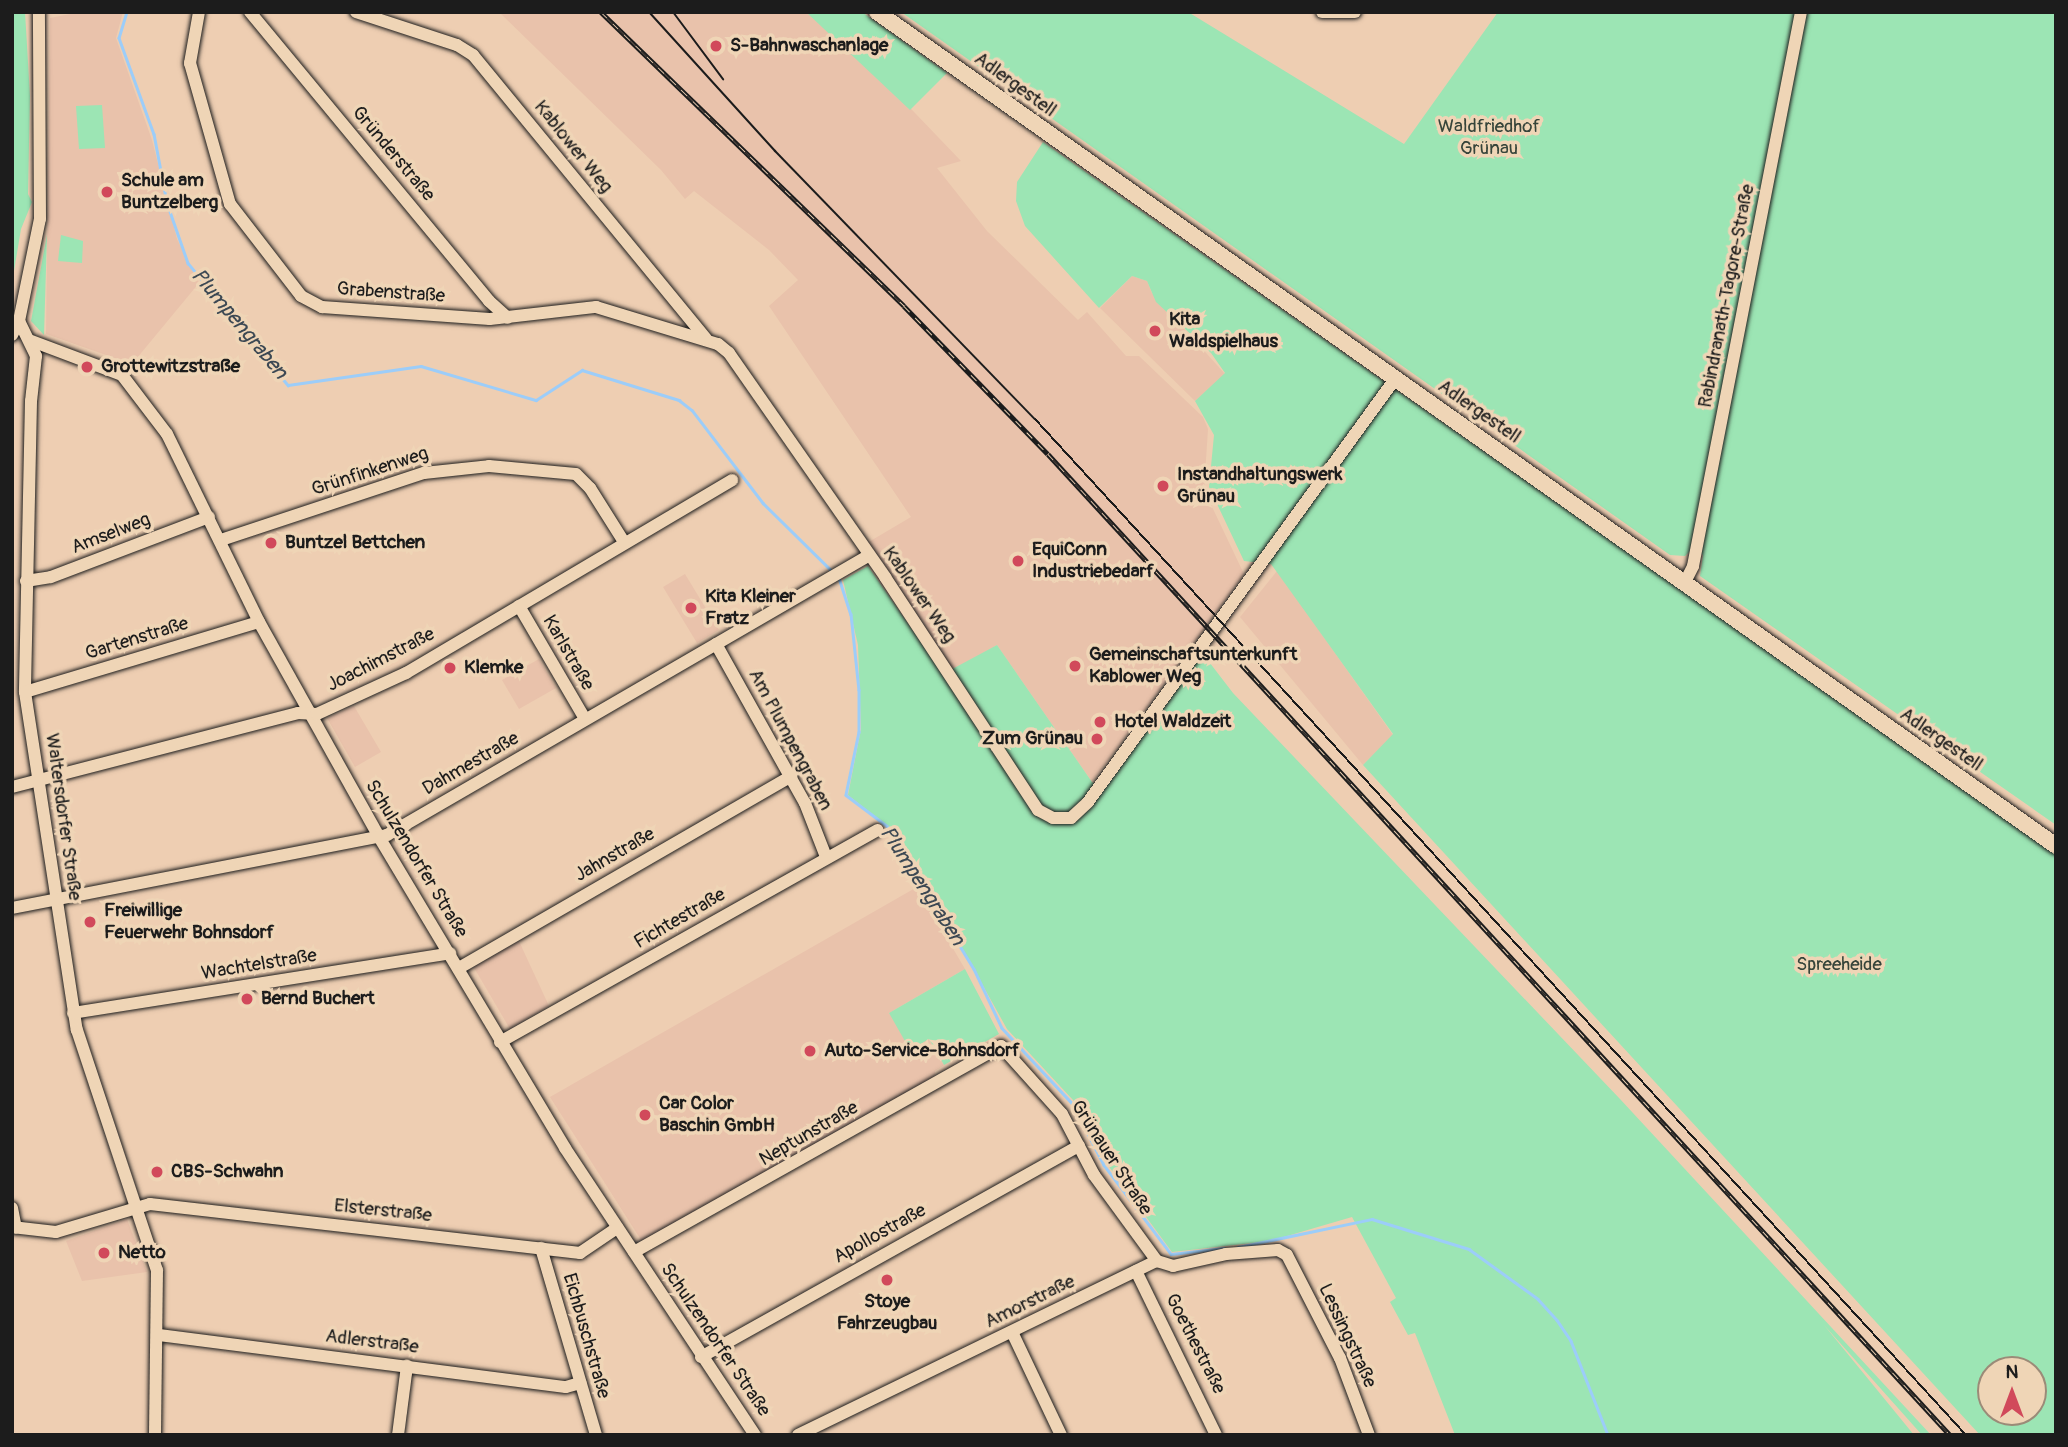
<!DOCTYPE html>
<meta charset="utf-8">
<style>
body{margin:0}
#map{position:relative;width:2068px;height:1447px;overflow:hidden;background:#eeceb2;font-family:Pangolin,sans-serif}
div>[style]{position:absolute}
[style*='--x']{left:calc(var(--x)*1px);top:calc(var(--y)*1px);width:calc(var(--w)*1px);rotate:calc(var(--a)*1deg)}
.built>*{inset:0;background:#e9c2ab}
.green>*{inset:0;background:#9ce5b4}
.stream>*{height:2.5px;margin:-1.25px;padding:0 1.25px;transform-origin:1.25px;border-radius:1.25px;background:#9ccdf9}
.roads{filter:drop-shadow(0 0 2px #1c1c1c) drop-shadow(0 0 2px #1c1c1c)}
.minor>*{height:12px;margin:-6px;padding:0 6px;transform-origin:6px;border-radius:6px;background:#efd5b6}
.major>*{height:16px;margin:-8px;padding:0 8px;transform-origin:8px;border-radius:8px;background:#efd5b6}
.tram>*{height:2px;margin:-1px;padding:0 1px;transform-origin:1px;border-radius:1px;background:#1c1c1c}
.rail>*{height:5px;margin-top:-2.5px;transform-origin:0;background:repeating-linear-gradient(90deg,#efd5b6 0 8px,#1c1c1c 0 16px);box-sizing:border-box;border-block:2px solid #1c1c1c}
.dots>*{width:19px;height:19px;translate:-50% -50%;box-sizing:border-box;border:4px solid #efd5b6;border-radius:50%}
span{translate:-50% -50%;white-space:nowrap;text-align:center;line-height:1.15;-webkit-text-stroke:7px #efd5b6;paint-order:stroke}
.poi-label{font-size:19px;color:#1c1c1c;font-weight:700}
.left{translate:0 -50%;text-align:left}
.right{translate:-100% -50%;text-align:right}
.street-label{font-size:19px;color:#1c1c1c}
.park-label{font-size:19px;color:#36443a}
.water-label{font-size:21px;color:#3c4853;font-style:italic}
.frame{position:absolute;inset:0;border:14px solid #1c1c1c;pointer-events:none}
.north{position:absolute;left:1977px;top:1356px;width:70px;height:70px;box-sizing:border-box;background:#efd5b6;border:2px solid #9b8b78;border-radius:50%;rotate:0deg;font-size:19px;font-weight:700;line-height:28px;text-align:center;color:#1c1c1c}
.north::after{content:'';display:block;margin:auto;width:24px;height:32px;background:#d1495b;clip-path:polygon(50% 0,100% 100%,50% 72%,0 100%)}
</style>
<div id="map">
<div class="built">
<i style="clip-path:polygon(81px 12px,123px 12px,116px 38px,152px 140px,177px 239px,199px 283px,132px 364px,46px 334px,50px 18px)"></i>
<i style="clip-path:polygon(499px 12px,806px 12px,892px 89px,961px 161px,937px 168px,987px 231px,1078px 320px,1087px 312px,1126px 356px,1139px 356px,1203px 417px,1208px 429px,1204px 490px,1244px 574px,1092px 782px,997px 645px,954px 671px,867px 543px,911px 517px,769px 306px,798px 280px,769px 250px,694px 191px,685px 199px,661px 170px)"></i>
<i style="clip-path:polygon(1132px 276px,1147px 281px,1152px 293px,1225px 374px,1195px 401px,1100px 308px)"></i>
<i style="clip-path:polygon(1277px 571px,1393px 735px,1363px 765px,1240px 617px)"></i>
<i style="clip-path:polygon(685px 574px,719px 630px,697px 643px,663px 587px)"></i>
<i style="clip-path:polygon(539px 659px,556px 688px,519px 709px,502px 680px)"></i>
<i style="clip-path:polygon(354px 706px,381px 752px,355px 767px,327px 718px)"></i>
<i style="clip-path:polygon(917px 887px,965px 969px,889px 1013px,929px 1039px,944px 1065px,935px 1071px,935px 1077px,643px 1243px,550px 1097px)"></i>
<i style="clip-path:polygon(518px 939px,549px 1006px,510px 1029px,473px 966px)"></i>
<i style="clip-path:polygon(127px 1219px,147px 1272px,82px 1281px,66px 1241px)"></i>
</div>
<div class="green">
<i style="clip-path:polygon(12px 12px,25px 12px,30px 96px,28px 194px,32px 202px,21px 229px,12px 283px)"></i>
<i style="clip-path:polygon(806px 12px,862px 12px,947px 73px,910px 110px)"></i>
<i style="clip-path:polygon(901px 12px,1188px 12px,1404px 144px,1498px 12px,2056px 12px,2056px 825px,1700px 576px,1703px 555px,1692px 549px,1685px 556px,1670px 555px)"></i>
<i style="clip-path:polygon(102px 105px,105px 148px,79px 149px,76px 106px)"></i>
<i style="clip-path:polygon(evenodd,1043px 142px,2056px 853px,2056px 1435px,1980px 1435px,1363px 765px,1393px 734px,1271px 564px,1244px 561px,1209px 487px,1214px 435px,1195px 401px,1225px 373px,1211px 353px,1156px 302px,1147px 281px,1132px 276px,1099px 308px,1025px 226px,1016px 201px,1017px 182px,1043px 142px,1991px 1370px,2033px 1370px,2033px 1412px,1991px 1412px,1991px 1370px)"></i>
<i style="clip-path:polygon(47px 235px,44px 335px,31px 321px)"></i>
<i style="clip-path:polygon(61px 235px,83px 241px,82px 263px,58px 261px)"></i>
<i style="clip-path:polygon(868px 566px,943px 674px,997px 645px,1092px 782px,1102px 789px,1203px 654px,1233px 693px,1620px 1099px,1931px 1435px,1922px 1435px,1824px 1325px,1914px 1435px,1455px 1435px,1415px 1333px,1408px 1335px,1390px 1302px,1396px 1298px,1352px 1217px,1270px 1241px,1172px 1252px,1107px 1164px,1073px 1100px,1007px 1029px,900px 836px,848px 795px,861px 729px,858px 645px,843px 580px)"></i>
<i style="clip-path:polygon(965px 969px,999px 1034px,944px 1065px,929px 1039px,910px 1050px,889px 1013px)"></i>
</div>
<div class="stream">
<i style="--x:127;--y:12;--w:27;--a:107"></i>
<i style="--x:119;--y:38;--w:102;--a:70"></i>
<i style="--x:154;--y:134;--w:70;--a:79.3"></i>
<i style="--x:167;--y:203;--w:64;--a:70.7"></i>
<i style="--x:188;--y:263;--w:158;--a:50.7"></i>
<i style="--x:288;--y:385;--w:134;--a:-8.1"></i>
<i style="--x:421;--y:366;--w:120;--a:16.5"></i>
<i style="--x:536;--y:400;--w:55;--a:-33.1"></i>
<i style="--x:582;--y:370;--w:102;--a:17.2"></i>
<i style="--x:679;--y:400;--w:16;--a:38"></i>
<i style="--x:692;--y:410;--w:117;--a:52.6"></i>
<i style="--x:763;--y:503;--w:97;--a:44.6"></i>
<i style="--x:839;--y:578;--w:38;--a:72"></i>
<i style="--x:851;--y:614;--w:76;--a:84"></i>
<i style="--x:859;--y:690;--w:42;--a:90"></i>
<i style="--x:859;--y:732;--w:64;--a:101.7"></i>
<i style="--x:846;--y:795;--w:51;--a:37.1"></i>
<i style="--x:887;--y:826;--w:167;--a:58.7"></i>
<i style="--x:974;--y:969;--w:65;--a:64.6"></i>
<i style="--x:1002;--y:1028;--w:103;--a:47"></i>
<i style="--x:1072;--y:1103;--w:70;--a:62.7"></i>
<i style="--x:1104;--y:1165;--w:111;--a:53"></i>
<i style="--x:1171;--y:1254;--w:53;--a:-6.5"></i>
<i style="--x:1238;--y:1247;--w:137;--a:-11.8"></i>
<i style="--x:1372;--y:1219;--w:102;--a:17.2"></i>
<i style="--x:1469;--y:1249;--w:85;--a:35.9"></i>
<i style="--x:1538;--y:1299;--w:28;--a:48"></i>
<i style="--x:1557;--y:1320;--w:25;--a:56"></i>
<i style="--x:1571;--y:1341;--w:101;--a:68.5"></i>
</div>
<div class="roads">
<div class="minor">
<i style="--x:199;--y:12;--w:52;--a:100"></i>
<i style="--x:190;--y:63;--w:147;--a:74.2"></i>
<i style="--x:230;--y:204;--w:116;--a:52.3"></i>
<i style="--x:301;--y:296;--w:24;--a:28"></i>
<i style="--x:322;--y:307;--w:168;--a:4.1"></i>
<i style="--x:490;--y:319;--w:107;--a:-6.5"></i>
<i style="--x:596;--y:307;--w:127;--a:16.9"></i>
<i style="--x:718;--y:344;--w:14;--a:39"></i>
<i style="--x:729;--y:353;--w:273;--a:55.1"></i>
<i style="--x:885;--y:577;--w:279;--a:56.7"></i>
<i style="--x:1038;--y:810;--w:17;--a:28"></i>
<i style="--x:1053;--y:818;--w:18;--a:0"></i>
<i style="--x:1071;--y:818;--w:23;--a:-43"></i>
<i style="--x:1088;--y:802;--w:523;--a:-54.03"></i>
<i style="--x:250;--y:12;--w:375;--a:50.4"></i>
<i style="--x:489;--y:301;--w:25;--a:42"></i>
<i style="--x:356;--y:12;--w:106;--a:18.1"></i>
<i style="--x:457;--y:45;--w:19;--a:32"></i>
<i style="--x:473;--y:55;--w:367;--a:50.6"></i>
<i style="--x:1322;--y:12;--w:33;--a:0"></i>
<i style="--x:19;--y:321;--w:39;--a:64"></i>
<i style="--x:36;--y:356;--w:45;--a:96.3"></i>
<i style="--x:31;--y:401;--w:291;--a:91.2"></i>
<i style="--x:25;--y:692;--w:342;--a:81.3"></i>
<i style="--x:77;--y:1030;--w:253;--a:71.6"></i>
<i style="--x:157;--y:1270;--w:165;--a:90.7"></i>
<i style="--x:12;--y:335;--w:16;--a:-63"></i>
<i style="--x:19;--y:321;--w:104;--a:-78.4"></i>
<i style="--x:40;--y:219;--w:207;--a:-90.3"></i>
<i style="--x:29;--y:340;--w:99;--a:20.6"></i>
<i style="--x:122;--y:375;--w:74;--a:52.7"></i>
<i style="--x:167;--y:434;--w:209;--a:63.9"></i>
<i style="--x:259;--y:622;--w:246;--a:60.8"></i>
<i style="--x:379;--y:837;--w:362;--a:59.1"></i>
<i style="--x:565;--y:1148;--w:344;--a:56.5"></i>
<i style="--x:221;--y:540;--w:214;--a:-18.3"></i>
<i style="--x:424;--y:473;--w:65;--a:-6.1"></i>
<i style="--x:489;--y:466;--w:87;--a:5.3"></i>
<i style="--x:576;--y:474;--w:20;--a:45"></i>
<i style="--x:590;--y:488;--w:64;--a:57.8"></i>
<i style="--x:26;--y:581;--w:25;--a:-9"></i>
<i style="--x:51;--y:577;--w:169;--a:-20.8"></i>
<i style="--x:1684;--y:584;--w:20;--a:-63"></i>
<i style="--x:1693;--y:566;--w:564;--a:-78.97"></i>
<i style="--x:519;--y:606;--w:131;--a:59.7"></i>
<i style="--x:716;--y:644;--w:182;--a:60.8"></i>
<i style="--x:805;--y:803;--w:58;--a:68.7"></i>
<i style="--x:25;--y:692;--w:244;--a:-16.7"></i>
<i style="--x:12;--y:787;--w:295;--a:-14.5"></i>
<i style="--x:298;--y:713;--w:19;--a:3"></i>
<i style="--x:317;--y:714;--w:98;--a:-24.7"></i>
<i style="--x:406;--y:673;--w:379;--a:-30.6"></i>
<i style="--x:12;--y:908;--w:382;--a:-11"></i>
<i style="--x:387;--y:835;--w:556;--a:-30.12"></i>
<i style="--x:459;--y:968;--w:384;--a:-30"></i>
<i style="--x:73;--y:1013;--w:382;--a:-9"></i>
<i style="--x:500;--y:1042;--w:433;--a:-29.3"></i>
<i style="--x:12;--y:1208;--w:20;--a:79"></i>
<i style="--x:12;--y:1227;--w:44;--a:6.5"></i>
<i style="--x:56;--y:1232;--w:98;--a:-16.6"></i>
<i style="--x:150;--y:1204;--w:433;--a:6.5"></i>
<i style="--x:580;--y:1253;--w:45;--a:-34"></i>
<i style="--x:541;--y:1248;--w:195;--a:73.6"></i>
<i style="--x:634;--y:1252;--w:421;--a:-29.3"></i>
<i style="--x:1001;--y:1046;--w:91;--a:48.1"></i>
<i style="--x:1062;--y:1114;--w:69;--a:62.3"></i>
<i style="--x:1094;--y:1175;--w:107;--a:53.8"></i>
<i style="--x:1136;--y:1271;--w:182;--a:64"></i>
<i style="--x:1012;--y:1332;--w:114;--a:64.6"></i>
<i style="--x:159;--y:1335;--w:410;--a:7.3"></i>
<i style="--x:566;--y:1387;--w:15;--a:-16"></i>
<i style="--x:701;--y:1357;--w:433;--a:-29.2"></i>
<i style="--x:398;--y:1435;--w:70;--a:-82.6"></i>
<i style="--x:798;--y:1435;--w:399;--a:-25.9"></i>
<i style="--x:1157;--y:1261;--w:17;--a:17"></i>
<i style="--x:1173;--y:1266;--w:54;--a:-12.8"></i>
<i style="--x:1226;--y:1254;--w:52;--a:-4.4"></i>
<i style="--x:1278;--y:1250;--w:10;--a:29"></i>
<i style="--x:1287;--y:1255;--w:116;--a:62.8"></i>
<i style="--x:1340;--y:1358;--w:82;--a:69.4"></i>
</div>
<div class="major">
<i style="--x:877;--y:12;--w:1444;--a:35.27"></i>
</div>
</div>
<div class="tram">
<i style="--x:649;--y:12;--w:188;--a:47.8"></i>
<i style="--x:775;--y:151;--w:373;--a:45.9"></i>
<i style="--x:1035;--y:419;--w:1378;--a:47.5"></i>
<i style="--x:673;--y:12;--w:84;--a:53.3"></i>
</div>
<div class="rail">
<i style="--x:601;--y:12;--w:422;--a:44.1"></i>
<i style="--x:904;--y:306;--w:206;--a:45.8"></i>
<i style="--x:1048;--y:454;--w:1333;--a:47.4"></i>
</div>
<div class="dots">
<i style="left:716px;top:46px;background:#d1495b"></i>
<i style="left:107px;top:192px;background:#d1495b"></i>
<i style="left:1155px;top:331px;background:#d1495b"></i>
<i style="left:87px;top:367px;background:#d1495b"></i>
<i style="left:1163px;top:486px;background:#d1495b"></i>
<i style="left:271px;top:543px;background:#d1495b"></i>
<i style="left:1018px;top:561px;background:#d1495b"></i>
<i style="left:691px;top:608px;background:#d1495b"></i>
<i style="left:1075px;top:666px;background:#d1495b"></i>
<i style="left:450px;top:668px;background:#d1495b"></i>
<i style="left:1100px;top:722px;background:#d1495b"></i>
<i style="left:1097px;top:739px;background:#d1495b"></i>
<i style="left:90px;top:922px;background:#d1495b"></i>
<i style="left:247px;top:999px;background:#d1495b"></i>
<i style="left:810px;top:1051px;background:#d1495b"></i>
<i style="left:645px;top:1115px;background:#d1495b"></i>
<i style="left:157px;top:1172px;background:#d1495b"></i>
<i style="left:104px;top:1253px;background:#d1495b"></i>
<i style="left:887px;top:1280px;background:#d1495b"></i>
</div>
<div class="poi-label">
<span class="left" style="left:730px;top:46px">S-Bahnwaschanlage</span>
<span class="left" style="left:121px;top:192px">Schule am<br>Buntzelberg</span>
<span class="left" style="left:1169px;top:331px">Kita<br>Waldspielhaus</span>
<span class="left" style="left:101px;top:367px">Grottewitzstraße</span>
<span class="left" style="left:1177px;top:486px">Instandhaltungswerk<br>Grünau</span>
<span class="left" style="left:285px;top:543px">Buntzel Bettchen</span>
<span class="left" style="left:1032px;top:561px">EquiConn<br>Industriebedarf</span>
<span class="left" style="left:705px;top:608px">Kita Kleiner<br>Fratz</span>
<span class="left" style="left:1089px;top:666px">Gemeinschaftsunterkunft<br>Kablower Weg</span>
<span class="left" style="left:464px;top:668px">Klemke</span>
<span class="left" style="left:1114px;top:722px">Hotel Waldzeit</span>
<span class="right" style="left:1083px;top:739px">Zum Grünau</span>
<span class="left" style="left:104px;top:922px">Freiwillige<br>Feuerwehr Bohnsdorf</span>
<span class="left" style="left:261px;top:999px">Bernd Buchert</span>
<span class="left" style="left:824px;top:1051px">Auto-Service-Bohnsdorf</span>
<span class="left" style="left:659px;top:1115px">Car Color<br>Baschin GmbH</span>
<span class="left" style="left:171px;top:1172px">CBS-Schwahn</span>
<span class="left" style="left:118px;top:1253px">Netto</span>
<span style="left:887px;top:1313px">Stoye<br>Fahrzeugbau</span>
</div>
<div class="street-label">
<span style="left:1015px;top:85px;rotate:36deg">Adlergestell</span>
<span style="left:573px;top:147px;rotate:51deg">Kablower Weg</span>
<span style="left:393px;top:154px;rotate:50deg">Gründerstraße</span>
<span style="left:391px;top:293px;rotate:4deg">Grabenstraße</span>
<span style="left:1727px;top:296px;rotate:-79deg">Rabindranath-Tagore-Straße</span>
<span style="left:1479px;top:412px;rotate:35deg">Adlergestell</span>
<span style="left:370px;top:472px;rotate:-18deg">Grünfinkenweg</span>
<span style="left:111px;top:534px;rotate:-21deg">Amselweg</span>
<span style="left:919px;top:595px;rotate:55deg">Kablower Weg</span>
<span style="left:137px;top:639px;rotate:-17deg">Gartenstraße</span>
<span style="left:568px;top:653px;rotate:60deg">Karlstraße</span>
<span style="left:381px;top:660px;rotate:-27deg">Joachimstraße</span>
<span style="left:790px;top:740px;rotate:62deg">Am Plumpengraben</span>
<span style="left:1941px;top:740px;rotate:35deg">Adlergestell</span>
<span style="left:471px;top:764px;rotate:-30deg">Dahmestraße</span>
<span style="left:63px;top:817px;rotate:82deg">Waltersdorfer Straße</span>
<span style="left:615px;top:855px;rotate:-30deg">Jahnstraße</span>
<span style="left:416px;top:859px;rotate:59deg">Schulzendorfer Straße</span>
<span style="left:680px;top:919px;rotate:-30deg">Fichtestraße</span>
<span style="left:259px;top:965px;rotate:-9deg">Wachtelstraße</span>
<span style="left:809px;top:1134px;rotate:-30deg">Neptunstraße</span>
<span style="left:1111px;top:1158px;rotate:57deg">Grünauer Straße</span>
<span style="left:383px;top:1211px;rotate:6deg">Elsterstraße</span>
<span style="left:880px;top:1234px;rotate:-29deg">Apollostraße</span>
<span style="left:1030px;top:1302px;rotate:-26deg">Amorstraße</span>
<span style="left:586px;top:1336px;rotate:74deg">Eichbuschstraße</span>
<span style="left:1347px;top:1336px;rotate:65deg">Lessingstraße</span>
<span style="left:715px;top:1340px;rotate:56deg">Schulzendorfer Straße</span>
<span style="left:372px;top:1342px;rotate:7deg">Adlerstraße</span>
<span style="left:1195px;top:1344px;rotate:63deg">Goethestraße</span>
</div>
<div class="park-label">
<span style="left:1489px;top:138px">Waldfriedhof<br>Grünau</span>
<span style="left:1839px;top:965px">Spreeheide</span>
</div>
<div class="water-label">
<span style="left:239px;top:324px;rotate:50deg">Plumpengraben</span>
<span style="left:922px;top:886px;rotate:57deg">Plumpengraben</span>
</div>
<div class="frame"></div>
<div class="north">N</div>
</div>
